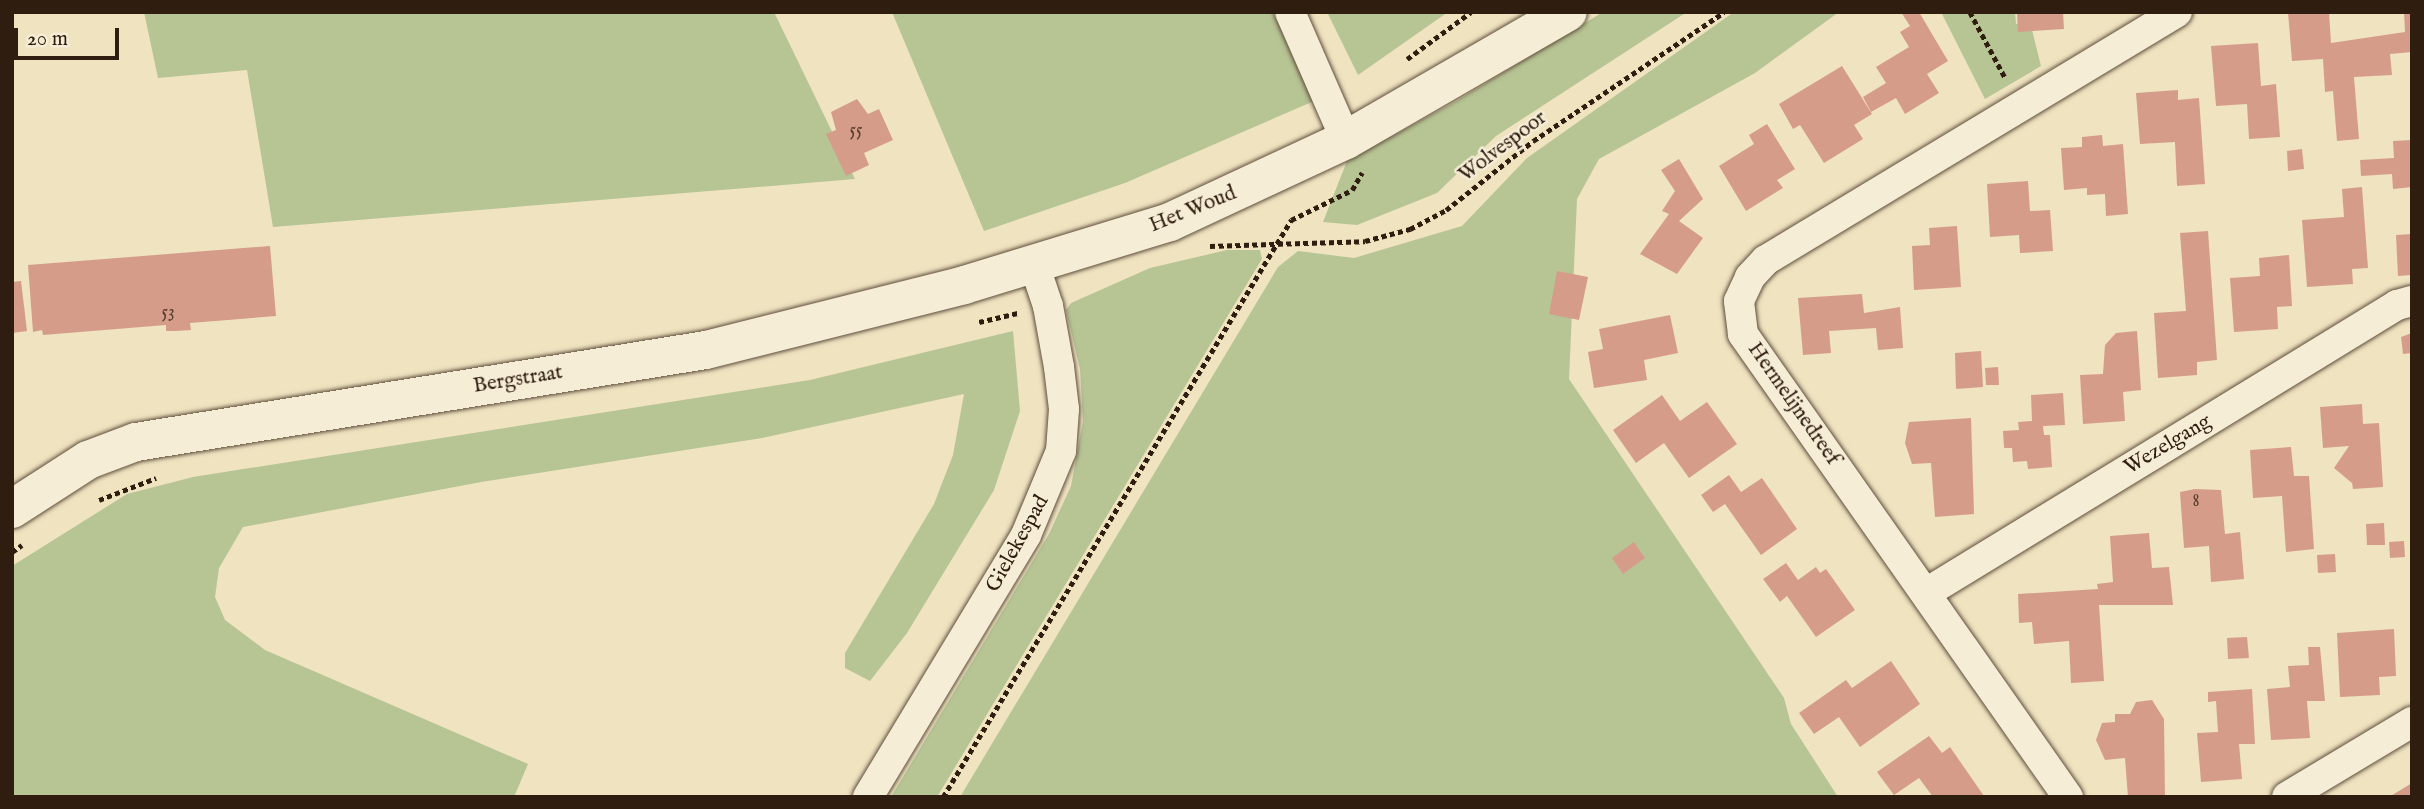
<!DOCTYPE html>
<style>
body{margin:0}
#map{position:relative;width:2424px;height:809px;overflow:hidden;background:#efe3c0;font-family:"IM FELL English",serif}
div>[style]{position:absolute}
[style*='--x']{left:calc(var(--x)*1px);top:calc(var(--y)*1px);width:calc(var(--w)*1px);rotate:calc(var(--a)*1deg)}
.green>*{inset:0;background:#b7c494}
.building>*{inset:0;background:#d59d89}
.path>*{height:4.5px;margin-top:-2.25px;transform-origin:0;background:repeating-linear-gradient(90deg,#2f1d10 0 5px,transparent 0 8.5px)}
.roads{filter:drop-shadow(0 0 2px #5f4e3c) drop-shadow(0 0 2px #5f4e3c)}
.street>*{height:30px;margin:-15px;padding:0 15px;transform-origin:15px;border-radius:15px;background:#f5edd6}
.secondary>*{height:38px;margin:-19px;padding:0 19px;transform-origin:19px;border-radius:19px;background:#f5edd6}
span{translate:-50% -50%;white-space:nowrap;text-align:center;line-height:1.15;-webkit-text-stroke:5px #f5edd6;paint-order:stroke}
.number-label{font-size:18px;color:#583d2e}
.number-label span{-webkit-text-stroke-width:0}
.street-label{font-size:21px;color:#2f1d10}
.frame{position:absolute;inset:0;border:14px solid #2f1d10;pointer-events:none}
.scale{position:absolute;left:14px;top:28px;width:105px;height:32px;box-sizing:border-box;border:4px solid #2f1d10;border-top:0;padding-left:9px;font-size:21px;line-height:24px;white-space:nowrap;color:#2f1d10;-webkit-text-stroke:5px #f5edd6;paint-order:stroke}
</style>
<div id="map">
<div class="green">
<i style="clip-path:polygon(144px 12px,774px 12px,855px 179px,273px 227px,247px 70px,158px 78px)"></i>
<i style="clip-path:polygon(892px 12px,1272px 12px,1321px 98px,1125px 183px,984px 231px)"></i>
<i style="clip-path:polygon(1327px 12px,1448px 12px,1358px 75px)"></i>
<i style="clip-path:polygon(1603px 12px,1687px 12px,1496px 136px,1437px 193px,1357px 225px,1323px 222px,1347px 161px,1455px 102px)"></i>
<i style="clip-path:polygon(1734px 12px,1839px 12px,1755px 73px,1599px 159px,1577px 199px,1569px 379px,1784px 698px,1791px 724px,1838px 797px,960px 797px,1278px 267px,1298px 251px,1354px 258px,1462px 226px,1527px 158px)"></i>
<i style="clip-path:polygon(1941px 12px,2015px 12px,2016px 24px,2030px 22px,2041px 66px,1985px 99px)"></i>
<i style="clip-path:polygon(1227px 250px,1260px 250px,1262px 259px,937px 797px,891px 797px,1049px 534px,1071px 486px,1083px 421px,1080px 369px,1066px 310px,1071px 303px,1150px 268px)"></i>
<i style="clip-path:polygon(1013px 331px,1020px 411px,994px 490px,907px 633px,870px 681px,845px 668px,845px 653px,934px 504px,953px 455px,964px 394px,762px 438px,481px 482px,243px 527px,219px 568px,215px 597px,225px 620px,265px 650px,528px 764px,514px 797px,12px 797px,12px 566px,127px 494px,193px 477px,810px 380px)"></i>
</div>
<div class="building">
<i style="clip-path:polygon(1901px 12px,1919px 12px,1948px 61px,1927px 74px,1939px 93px,1905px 114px,1896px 98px,1871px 112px,1863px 97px,1886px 83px,1876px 67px,1909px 47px,1900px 32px,1910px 26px)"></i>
<i style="clip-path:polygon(2017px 12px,2063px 12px,2064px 29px,2018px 32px)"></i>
<i style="clip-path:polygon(2288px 12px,2329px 12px,2331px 43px,2405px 32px,2404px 12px,2412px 12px,2412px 52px,2390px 54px,2392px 75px,2354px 77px,2359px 139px,2337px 141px,2333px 91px,2325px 92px,2323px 59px,2292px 61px)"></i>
<i style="clip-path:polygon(2258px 43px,2261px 86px,2276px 84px,2280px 137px,2249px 139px,2247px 104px,2216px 106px,2211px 46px)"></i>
<i style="clip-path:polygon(1842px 66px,1872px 114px,1854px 125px,1863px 139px,1824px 163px,1800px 125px,1793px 129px,1779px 104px)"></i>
<i style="clip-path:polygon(2178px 90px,2178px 100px,2199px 98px,2205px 184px,2177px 186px,2175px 142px,2140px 144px,2136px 93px)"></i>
<i style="clip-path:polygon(857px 99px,868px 114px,879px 109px,893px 140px,864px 153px,869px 165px,846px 176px,826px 134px,836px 130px,831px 112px)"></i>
<i style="clip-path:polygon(1767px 124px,1795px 169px,1777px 180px,1783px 188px,1746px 211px,1719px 166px,1754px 144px,1749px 135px)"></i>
<i style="clip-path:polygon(2102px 135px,2103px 146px,2123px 144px,2128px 214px,2106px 216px,2105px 194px,2087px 195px,2087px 188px,2064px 190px,2061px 148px,2082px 147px,2082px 137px)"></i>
<i style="clip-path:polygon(2412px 140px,2412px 187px,2393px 189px,2392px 174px,2361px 176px,2360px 160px,2394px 158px,2393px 141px)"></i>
<i style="clip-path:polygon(2302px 149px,2304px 169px,2288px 171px,2287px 151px)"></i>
<i style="clip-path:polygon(1679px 159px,1703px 199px,1679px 221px,1703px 238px,1677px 274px,1640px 254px,1669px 214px,1662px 211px,1675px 191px,1661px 170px)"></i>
<i style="clip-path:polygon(2028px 181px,2030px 211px,2050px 210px,2053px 251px,2020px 253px,2019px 235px,1990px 237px,1987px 184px)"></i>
<i style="clip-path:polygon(2362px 187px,2368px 268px,2352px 269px,2353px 284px,2307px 287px,2302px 220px,2344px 217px,2342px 189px)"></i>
<i style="clip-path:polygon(1957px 226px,1961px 287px,1914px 290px,1912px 246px,1930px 245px,1929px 228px)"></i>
<i style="clip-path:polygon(2208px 231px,2217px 360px,2197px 362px,2197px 375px,2158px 378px,2154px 313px,2186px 311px,2180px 233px)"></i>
<i style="clip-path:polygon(2412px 234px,2412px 275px,2398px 276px,2396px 235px)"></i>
<i style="clip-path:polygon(270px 246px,276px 316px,190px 323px,191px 330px,176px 331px,166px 331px,166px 325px,43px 335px,42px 330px,33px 332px,28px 265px)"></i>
<i style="clip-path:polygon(2289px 255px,2292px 306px,2277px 307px,2278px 329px,2234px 332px,2230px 278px,2260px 276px,2259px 258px)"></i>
<i style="clip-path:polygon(1557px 271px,1588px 277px,1579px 320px,1549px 314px)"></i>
<i style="clip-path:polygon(21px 281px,27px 331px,12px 333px,12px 282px)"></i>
<i style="clip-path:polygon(1862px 294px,1864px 313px,1900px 307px,1903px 348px,1878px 350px,1876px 328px,1829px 331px,1831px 353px,1803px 355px,1798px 298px)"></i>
<i style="clip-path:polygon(1670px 315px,1678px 353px,1644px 360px,1647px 380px,1594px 388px,1588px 352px,1603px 349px,1599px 329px)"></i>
<i style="clip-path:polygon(2137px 331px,2141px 390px,2123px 392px,2125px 421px,2083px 424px,2080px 375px,2103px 374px,2105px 345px,2116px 333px)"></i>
<i style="clip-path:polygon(2412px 333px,2412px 353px,2403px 354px,2401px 337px)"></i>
<i style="clip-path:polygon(1981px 351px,1983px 387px,1956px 389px,1955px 353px)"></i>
<i style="clip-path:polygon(1998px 367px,1999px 385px,1986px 385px,1985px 368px)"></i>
<i style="clip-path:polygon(2063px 393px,2065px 425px,2043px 426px,2044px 435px,2050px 435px,2052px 467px,2028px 469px,2027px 461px,2013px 462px,2012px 448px,2004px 448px,2003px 431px,2019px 430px,2018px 422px,2032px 421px,2031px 395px)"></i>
<i style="clip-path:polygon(1662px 395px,1680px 421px,1707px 402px,1737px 444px,1689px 478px,1664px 443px,1636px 463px,1613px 430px)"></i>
<i style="clip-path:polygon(2362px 404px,2363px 424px,2379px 423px,2383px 487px,2353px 489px,2352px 483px,2334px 468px,2349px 446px,2323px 448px,2320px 407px)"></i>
<i style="clip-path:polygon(1971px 418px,1974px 514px,1935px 517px,1931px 463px,1912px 464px,1905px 443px,1909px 422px)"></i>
<i style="clip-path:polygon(2291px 447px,2294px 476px,2309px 476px,2314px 549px,2286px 552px,2282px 496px,2253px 498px,2250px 450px)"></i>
<i style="clip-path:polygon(1729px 475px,1741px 492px,1762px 478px,1797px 529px,1761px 555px,1725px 504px,1713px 512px,1701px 495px)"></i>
<i style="clip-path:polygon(2195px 489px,2221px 490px,2225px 534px,2240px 532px,2244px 579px,2211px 582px,2209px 546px,2184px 548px,2180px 492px)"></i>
<i style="clip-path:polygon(2384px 523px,2385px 545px,2367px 545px,2366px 524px)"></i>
<i style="clip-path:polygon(2149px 533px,2152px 568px,2169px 567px,2173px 605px,2099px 605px,2104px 681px,2071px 683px,2069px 641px,2034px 644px,2032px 622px,2019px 623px,2018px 594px,2098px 589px,2097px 584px,2113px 582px,2110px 536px)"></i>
<i style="clip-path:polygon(2404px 541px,2405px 557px,2390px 558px,2389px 542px)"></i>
<i style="clip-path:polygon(1634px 542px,1645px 558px,1623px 574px,1612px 558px)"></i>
<i style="clip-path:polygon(2335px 554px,2336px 572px,2318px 573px,2317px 555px)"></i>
<i style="clip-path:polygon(1786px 563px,1798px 580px,1816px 567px,1820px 573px,1826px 569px,1855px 610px,1816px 637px,1787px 596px,1780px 602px,1763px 579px)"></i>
<i style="clip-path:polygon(2394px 629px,2396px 676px,2379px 677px,2380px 695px,2340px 697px,2337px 633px)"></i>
<i style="clip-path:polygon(2247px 637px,2249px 658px,2228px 659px,2227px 638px)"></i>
<i style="clip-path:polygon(2308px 647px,2320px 647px,2325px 701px,2307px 701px,2310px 738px,2271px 740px,2267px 689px,2290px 687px,2288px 666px,2309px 665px)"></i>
<i style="clip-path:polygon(1891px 661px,1920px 704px,1860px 747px,1839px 717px,1814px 734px,1799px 713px,1846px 680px,1852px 688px)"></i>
<i style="clip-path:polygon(2252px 689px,2255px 744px,2239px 744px,2242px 779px,2201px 782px,2197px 733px,2218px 732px,2216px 701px,2208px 702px,2208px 692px)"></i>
<i style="clip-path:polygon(2152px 700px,2164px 719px,2165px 797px,2128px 797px,2125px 758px,2105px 760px,2096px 740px,2102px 723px,2115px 722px,2115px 714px,2130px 714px,2136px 702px)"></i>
<i style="clip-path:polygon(1929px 736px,1942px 753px,1950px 747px,1984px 796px,1933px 797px,1919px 778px,1894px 795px,1877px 772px)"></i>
<i style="clip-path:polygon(2412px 783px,2412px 797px,2389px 797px)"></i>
</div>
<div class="path">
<i style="--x:1970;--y:12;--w:76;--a:61.8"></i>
<i style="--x:1407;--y:59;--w:79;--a:-36.3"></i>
<i style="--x:1210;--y:246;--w:155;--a:-1.8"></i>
<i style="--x:1365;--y:241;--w:47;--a:-14.9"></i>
<i style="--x:1410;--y:229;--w:41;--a:-27.8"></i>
<i style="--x:1446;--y:210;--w:111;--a:-38.4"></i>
<i style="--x:1533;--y:141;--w:230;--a:-34"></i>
<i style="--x:979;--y:322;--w:40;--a:-13"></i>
<i style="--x:99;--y:500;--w:61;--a:-21.1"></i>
<i style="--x:12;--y:552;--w:12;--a:-35"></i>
<i style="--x:943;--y:797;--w:674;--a:-58.9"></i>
<i style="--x:1291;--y:220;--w:68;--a:-26.2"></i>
<i style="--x:1352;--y:190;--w:20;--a:-60"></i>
</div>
<div class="roads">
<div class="street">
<i style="--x:1290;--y:12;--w:140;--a:66.4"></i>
<i style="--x:1926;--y:593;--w:552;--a:-31.44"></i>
<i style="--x:2397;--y:305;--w:16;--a:-15"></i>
<i style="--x:868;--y:797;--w:306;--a:-58.9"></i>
<i style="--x:1026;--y:535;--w:91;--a:-67.4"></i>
<i style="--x:1061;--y:451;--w:42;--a:-85.9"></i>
<i style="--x:1064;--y:409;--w:42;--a:-96.8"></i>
<i style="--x:1059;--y:367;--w:62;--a:-100.2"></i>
<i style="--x:1048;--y:306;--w:44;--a:-108.4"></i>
<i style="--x:2068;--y:797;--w:566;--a:-125.07"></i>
<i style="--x:1743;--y:334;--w:33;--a:-97"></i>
<i style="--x:1739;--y:301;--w:26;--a:-65"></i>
<i style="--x:1750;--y:277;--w:23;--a:-47"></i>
<i style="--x:1766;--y:260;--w:480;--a:-31.1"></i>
<i style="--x:2287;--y:797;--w:146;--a:-31"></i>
</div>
<div class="secondary">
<i style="--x:12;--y:509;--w:90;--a:-32.8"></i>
<i style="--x:88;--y:460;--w:51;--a:-20.6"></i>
<i style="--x:136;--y:442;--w:577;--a:-9.17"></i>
<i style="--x:706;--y:350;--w:266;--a:-14.1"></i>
<i style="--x:964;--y:285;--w:215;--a:-17"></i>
<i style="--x:1170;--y:222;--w:194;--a:-25"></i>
<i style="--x:1346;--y:140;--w:256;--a:-30"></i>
</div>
</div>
<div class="number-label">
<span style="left:856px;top:131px">55</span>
<span style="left:168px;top:313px">53</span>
<span style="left:2196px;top:502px">8</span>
</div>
<div class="street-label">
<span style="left:1503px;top:147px;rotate:-37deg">Wolvespoor</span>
<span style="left:1193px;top:210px;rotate:-22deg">Het Woud</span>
<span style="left:518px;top:380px;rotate:-9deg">Bergstraat</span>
<span style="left:1793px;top:404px;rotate:55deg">Hermelijnedreef</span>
<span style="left:2168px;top:445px;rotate:-31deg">Wezelgang</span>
<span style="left:1018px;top:544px;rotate:-61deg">Gielekespad</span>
</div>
<div class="frame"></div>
<div class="scale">20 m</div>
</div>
